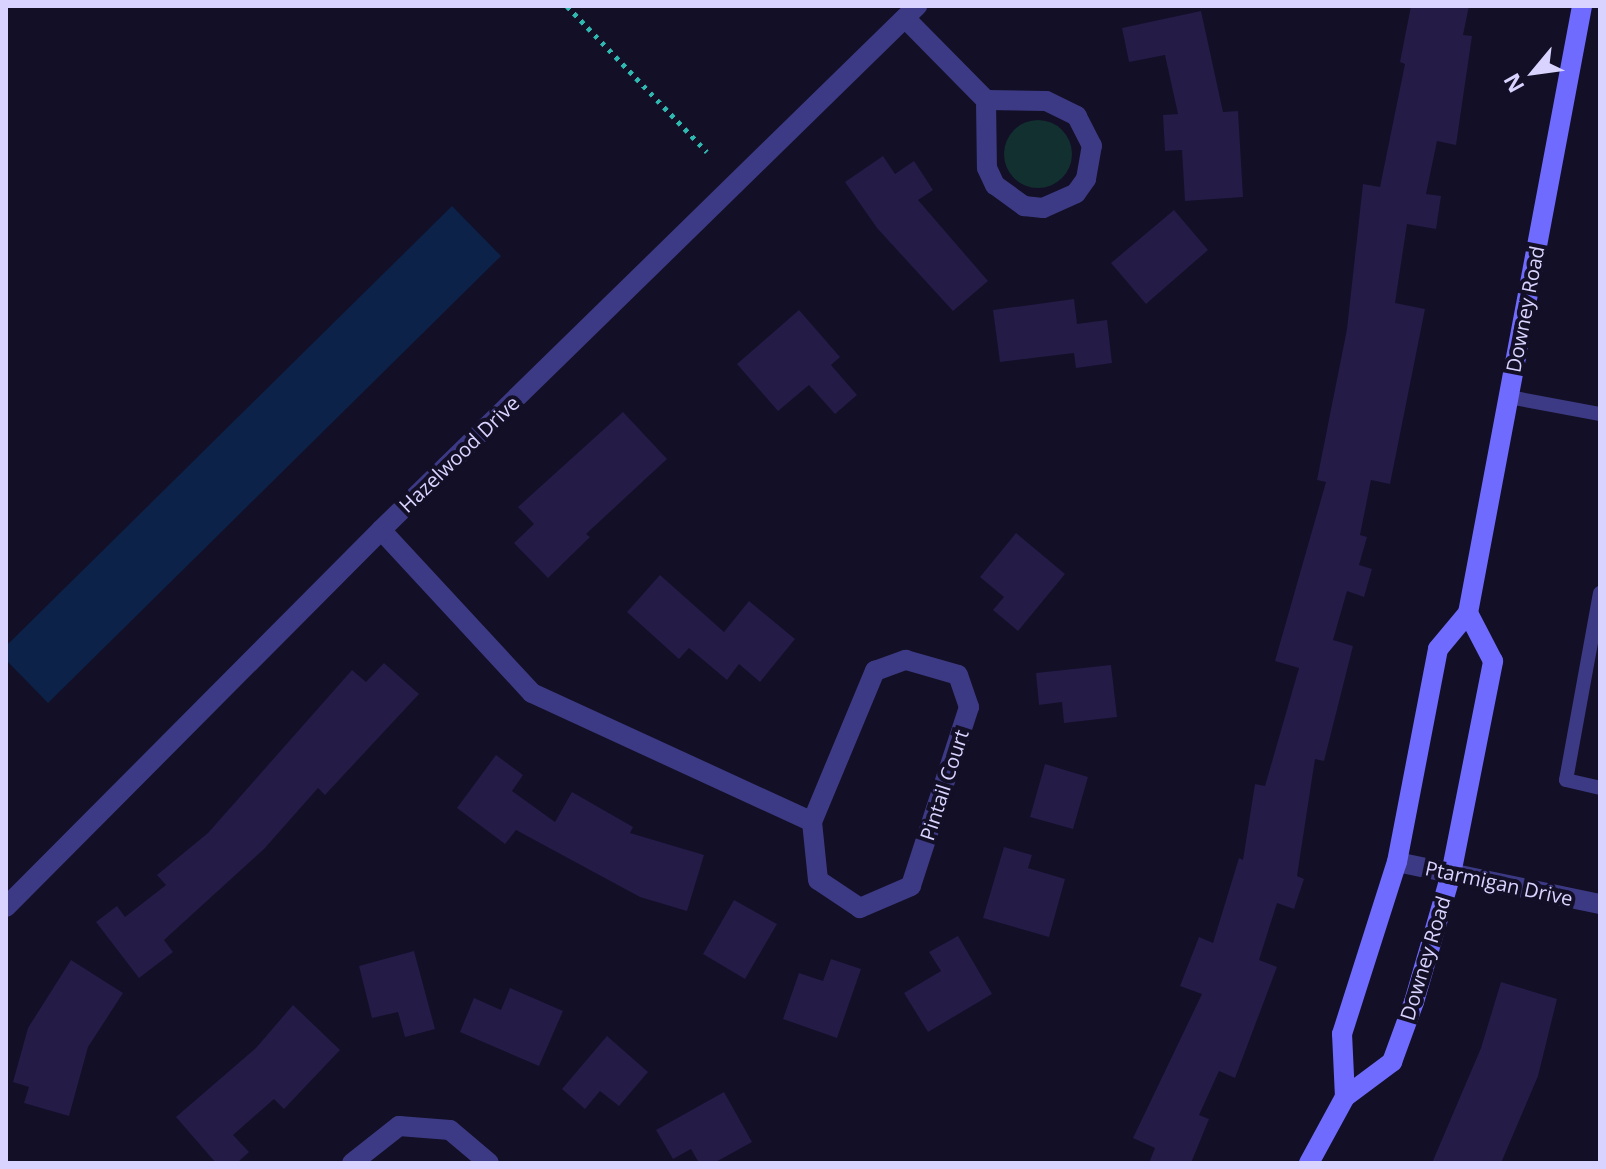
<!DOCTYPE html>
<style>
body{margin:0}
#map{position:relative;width:1606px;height:1169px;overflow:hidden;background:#130f26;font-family:"Open Sans",sans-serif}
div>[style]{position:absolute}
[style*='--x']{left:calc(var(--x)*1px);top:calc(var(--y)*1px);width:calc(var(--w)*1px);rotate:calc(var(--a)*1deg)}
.green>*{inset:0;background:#12302f}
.round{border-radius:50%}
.water>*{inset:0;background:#0c2248}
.building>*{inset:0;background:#241b47}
.path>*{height:5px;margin-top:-2.5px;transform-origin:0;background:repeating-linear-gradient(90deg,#2fb8b0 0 4px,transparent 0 10px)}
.service>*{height:14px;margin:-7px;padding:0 7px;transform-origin:7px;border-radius:7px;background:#3d3a85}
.minor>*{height:20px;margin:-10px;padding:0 10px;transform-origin:10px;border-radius:10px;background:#3d3a85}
.tertiary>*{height:20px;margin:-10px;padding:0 10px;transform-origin:10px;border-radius:10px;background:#3d3a85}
.secondary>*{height:20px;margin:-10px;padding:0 10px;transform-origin:10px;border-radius:10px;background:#6f6bff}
span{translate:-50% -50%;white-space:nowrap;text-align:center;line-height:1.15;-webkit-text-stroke:8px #130f26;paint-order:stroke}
.street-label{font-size:20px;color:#d9d4ff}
.frame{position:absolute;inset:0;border:8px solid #d9d4ff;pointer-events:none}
.north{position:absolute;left:1494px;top:32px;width:80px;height:80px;-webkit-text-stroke:6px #130f26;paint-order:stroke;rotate:241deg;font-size:22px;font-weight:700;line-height:32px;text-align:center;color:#d9d4ff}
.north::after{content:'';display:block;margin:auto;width:28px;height:36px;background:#d9d4ff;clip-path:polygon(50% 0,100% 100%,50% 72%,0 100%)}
</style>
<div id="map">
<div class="green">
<i class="round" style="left:1004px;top:120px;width:68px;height:68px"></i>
</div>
<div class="water">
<i style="clip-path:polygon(452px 206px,501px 256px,48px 703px,6px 660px,6px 646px)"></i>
</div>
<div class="building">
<i style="clip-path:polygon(1411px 6px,1469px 6px,1463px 35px,1472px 36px,1456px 145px,1437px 141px,1426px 194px,1441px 196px,1436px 229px,1407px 224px,1395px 303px,1425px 309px,1390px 484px,1371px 480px,1360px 535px,1367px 537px,1359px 565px,1372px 569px,1364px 597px,1347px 591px,1333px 640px,1353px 646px,1324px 761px,1315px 759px,1297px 876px,1304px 879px,1294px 909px,1277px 903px,1259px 960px,1277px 967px,1235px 1078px,1219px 1071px,1199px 1115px,1209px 1119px,1191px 1163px,1149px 1163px,1155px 1148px,1133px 1138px,1202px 994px,1180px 986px,1199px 937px,1213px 943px,1239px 858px,1243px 860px,1255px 784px,1265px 786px,1299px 668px,1275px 661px,1326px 482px,1317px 480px,1347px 329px,1363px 184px,1380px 187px,1405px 64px,1400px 62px)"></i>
<i style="clip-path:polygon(1201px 11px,1223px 112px,1238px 111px,1243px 197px,1185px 201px,1182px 150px,1165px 151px,1163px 115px,1178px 114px,1165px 55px,1129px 62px,1122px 28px)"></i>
<i style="clip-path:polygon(883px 156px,895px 174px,914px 161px,933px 190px,918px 200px,988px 281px,953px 311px,877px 228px,845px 182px)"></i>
<i style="clip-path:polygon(1174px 210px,1208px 250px,1146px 304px,1111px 263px)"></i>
<i style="clip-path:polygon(1074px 299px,1077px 324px,1107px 320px,1112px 363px,1076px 368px,1074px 353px,1000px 362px,993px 310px)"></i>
<i style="clip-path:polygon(799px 310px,840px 357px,831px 365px,857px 395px,835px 414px,809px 385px,778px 411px,737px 364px)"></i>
<i style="clip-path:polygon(623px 412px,667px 459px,586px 534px,590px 537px,548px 578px,514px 543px,534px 524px,518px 507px)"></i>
<i style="clip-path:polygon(1016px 533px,1065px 574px,1018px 631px,993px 610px,1004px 597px,980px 577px)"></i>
<i style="clip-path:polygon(660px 575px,724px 632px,749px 601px,795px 639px,760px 682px,739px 664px,727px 680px,689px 648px,679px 659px,627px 612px)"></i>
<i style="clip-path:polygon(384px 663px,419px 694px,325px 795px,318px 788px,264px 849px,164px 940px,173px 952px,139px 978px,96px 922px,117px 906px,125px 917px,166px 885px,157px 875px,208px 833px,352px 670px,366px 682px)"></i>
<i style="clip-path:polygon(1111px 665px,1117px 717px,1064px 723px,1062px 702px,1039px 705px,1036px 673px)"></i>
<i style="clip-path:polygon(496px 755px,523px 775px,512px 791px,555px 822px,572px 792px,633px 827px,630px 833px,704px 855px,687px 911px,640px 897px,516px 830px,505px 844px,457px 808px)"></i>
<i style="clip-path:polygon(1045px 764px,1088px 777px,1073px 829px,1030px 817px)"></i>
<i style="clip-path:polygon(1004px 847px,1032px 855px,1028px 868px,1065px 879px,1049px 937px,983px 918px)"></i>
<i style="clip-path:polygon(734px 900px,777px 924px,745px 979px,703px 954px)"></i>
<i style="clip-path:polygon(958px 936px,992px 994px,928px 1032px,904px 993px,941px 971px,929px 952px)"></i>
<i style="clip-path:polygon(414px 951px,435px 1029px,405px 1037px,398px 1012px,372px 1018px,359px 966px)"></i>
<i style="clip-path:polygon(831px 959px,861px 969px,837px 1038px,783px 1019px,799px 973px,823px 981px)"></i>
<i style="clip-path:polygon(71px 960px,123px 993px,88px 1047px,69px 1116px,24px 1103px,29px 1087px,13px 1082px,28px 1028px)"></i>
<i style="clip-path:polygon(1501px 982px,1557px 999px,1538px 1076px,1501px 1163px,1432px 1163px,1481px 1048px)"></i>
<i style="clip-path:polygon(510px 988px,563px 1011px,539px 1066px,460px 1032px,474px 998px,501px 1010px)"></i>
<i style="clip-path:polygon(293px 1005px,340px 1050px,284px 1109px,274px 1099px,233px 1135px,249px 1152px,237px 1163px,216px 1163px,176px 1117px,256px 1048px)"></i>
<i style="clip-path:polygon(607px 1036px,648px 1072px,619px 1106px,600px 1091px,585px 1109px,562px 1089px)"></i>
<i style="clip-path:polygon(724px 1092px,752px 1142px,714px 1163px,699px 1163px,691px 1149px,673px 1159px,656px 1130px)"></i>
</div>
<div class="path">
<i style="--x:567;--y:6;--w:202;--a:46.2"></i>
</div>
<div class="service">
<i style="--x:1509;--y:397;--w:93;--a:10.6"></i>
<i style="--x:1600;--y:593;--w:190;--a:100.3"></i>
<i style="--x:1566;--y:780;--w:35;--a:13"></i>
</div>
<div class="minor">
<i style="--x:905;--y:18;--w:115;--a:45.4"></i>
<i style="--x:986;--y:100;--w:68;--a:89.2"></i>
<i style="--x:987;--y:168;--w:19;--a:65"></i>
<i style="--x:995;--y:185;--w:36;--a:36"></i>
<i style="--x:1024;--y:206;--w:19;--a:6"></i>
<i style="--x:1043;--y:208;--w:36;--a:-24"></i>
<i style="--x:1076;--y:193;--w:17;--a:-54"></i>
<i style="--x:1086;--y:179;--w:34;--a:-80"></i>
<i style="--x:1092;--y:146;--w:34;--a:-117"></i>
<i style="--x:1077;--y:116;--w:34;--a:-154"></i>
<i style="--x:1046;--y:101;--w:60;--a:-179"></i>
<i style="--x:381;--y:530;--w:222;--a:47.2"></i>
<i style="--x:532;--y:693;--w:308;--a:24.7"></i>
<i style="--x:906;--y:660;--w:54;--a:16.1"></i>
<i style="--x:958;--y:675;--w:34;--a:71"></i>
<i style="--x:969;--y:707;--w:188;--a:108"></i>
<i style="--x:911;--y:886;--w:56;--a:156.7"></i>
<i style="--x:860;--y:908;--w:50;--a:-146.3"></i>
<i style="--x:818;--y:880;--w:58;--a:-95.9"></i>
<i style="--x:812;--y:822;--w:164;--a:-67.4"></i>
<i style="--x:875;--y:671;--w:33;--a:-20"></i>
<i style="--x:6;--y:907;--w:532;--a:-45.15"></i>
<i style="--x:381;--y:530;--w:750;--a:-44.35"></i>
<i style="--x:352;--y:1163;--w:60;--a:-38.2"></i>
<i style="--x:399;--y:1126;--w:51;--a:4.5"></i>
<i style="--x:450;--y:1130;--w:51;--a:40.2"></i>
</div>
<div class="tertiary">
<i style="--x:1397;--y:862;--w:207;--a:11.7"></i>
</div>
<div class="secondary">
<i style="--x:1345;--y:1097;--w:63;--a:-92.7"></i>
<i style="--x:1342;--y:1034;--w:181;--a:-72.3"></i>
<i style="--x:1397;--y:862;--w:217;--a:-79.1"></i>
<i style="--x:1438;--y:649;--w:47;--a:-50.2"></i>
<i style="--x:1468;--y:613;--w:618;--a:-79.36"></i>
<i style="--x:1309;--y:1163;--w:75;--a:-61.4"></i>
<i style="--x:1345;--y:1097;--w:59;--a:-36.7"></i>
<i style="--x:1392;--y:1062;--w:64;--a:-69.9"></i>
<i style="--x:1414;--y:1002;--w:133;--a:-73.9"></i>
<i style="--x:1451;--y:874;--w:217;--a:-78.8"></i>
<i style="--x:1493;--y:661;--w:54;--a:-117.5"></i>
</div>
<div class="street-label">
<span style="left:1525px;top:309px;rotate:-79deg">Downey Road</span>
<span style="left:459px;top:454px;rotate:-44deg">Hazelwood Drive</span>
<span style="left:944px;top:785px;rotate:-72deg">Pintail Court</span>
<span style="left:1499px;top:883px;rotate:12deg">Ptarmigan Drive</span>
<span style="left:1425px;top:958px;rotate:-73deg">Downey Road</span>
</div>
<div class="frame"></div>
<div class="north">N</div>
</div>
